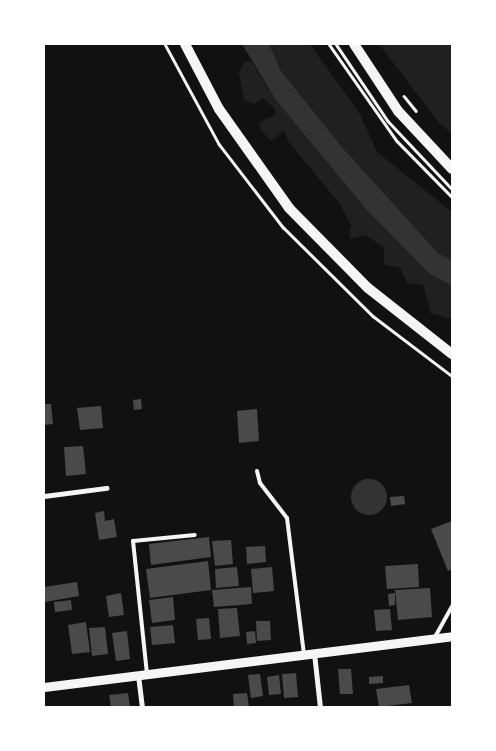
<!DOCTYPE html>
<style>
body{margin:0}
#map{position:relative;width:496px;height:751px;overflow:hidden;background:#111;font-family:"Source Sans 3",sans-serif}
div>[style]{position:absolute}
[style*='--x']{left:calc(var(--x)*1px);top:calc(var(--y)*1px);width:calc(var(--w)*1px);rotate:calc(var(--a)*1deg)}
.green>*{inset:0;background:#202020}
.water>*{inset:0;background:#333}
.round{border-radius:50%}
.building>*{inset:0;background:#4a4a4a}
.path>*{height:2.5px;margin:-1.25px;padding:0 1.25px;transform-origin:1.25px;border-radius:1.25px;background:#f5f5f5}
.service>*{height:4px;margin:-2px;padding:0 2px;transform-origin:2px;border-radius:2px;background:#f5f5f5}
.minor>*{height:5px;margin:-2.5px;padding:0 2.5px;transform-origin:2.5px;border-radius:2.5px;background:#f5f5f5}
.tertiary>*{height:9px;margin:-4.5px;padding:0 4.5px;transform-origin:4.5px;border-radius:4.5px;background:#f5f5f5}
.secondary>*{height:10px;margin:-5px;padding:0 5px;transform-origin:5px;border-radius:5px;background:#f5f5f5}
span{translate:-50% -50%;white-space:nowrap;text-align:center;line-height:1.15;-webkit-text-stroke:5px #fff;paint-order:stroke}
.frame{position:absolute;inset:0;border:45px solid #fff;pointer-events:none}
</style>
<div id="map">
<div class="green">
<i style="clip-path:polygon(269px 44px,310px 44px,360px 114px,377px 152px,452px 212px,452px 261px,437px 252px,342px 147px,281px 71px)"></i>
<i style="clip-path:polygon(379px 44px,452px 44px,452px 133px,440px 124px)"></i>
<i style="clip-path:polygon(251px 61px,276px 100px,430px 274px,452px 286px,452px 319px,431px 313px,423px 285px,407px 283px,400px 268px,384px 264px,384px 248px,366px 235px,349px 239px,351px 225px,339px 203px,288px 141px,284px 130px,271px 141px,260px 129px,259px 123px,275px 115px,275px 109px,263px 98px,254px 104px,244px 100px,239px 73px,244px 62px)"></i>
</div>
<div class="water">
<i style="clip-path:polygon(242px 44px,269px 44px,281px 71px,342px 147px,437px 252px,452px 261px,452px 286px,430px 274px,366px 209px,276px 100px)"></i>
<i class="round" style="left:351px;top:479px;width:36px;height:36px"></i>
</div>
<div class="building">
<i style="clip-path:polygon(141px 399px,142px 409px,134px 410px,133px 400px)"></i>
<i style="clip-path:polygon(44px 404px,51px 404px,53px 424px,44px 425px)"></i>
<i style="clip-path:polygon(101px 406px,103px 428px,80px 430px,77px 408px)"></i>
<i style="clip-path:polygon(257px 409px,259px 441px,239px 443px,237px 411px)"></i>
<i style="clip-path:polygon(83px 446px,86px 474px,66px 476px,64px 447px)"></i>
<i style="clip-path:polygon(404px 496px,405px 504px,391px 506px,390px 497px)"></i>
<i style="clip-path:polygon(104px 511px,105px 521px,114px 519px,117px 537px,99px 540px,95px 513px)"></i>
<i style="clip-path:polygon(452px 521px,452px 569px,448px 571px,431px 529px)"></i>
<i style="clip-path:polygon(209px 537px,211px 557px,151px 565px,149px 544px)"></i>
<i style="clip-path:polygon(231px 540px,233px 564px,215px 566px,212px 541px)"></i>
<i style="clip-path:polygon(265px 546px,266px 562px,247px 564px,246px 547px)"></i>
<i style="clip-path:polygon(208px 561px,211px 590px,150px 598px,146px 569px)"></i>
<i style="clip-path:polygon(418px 564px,419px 587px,387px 589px,385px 566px)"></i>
<i style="clip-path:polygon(237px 567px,239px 586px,216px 588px,215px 569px)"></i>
<i style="clip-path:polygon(272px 567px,274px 591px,253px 593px,251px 569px)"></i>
<i style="clip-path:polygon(77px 582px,79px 596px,45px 602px,44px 587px)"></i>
<i style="clip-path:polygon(251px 587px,252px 604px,214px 607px,212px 590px)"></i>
<i style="clip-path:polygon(430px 588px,432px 617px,398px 620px,395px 590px)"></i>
<i style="clip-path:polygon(121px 593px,124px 615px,109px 617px,106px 596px)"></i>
<i style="clip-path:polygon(395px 593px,395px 605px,389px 606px,388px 594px)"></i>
<i style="clip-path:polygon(173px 597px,175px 620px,152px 623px,149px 600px)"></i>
<i style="clip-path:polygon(71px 600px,72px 610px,55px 612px,54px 602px)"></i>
<i style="clip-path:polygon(237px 608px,240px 636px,220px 638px,218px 609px)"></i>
<i style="clip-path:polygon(390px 609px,392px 630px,376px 631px,374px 610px)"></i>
<i style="clip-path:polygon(209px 618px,211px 639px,198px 640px,196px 619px)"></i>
<i style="clip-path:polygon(256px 621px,270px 621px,271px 640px,257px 641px)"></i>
<i style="clip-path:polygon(86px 622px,90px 652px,72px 654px,68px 625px)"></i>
<i style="clip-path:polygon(173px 625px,175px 643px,152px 645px,150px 627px)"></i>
<i style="clip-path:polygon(105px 627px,108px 654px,92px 656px,89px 628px)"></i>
<i style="clip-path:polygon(127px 631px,130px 659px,116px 661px,112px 633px)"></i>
<i style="clip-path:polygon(255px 631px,256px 643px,247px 644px,246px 632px)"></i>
<i style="clip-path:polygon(338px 669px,351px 669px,353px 694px,340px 694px)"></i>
<i style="clip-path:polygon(296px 673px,298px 697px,284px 698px,282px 674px)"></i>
<i style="clip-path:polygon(260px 674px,263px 696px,251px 698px,248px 675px)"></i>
<i style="clip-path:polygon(279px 675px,281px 694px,269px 695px,267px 677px)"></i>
<i style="clip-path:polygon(383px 676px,383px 683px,369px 684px,369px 677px)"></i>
<i style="clip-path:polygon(409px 685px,412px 703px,379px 707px,376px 689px)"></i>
<i style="clip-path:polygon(128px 693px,130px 707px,111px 707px,109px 695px)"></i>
<i style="clip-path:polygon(247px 693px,249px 707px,234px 707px,233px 694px)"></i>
</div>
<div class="path">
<i style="--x:165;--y:44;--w:114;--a:61.6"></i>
<i style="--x:219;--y:144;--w:105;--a:52.4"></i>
<i style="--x:283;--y:227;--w:127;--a:44.7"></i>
<i style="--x:373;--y:316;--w:99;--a:37.2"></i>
<i style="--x:329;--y:44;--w:118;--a:55"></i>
<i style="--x:397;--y:141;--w:78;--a:45.5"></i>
<i style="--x:336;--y:44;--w:93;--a:56"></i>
<i style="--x:388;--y:121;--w:93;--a:46.7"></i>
<i style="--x:404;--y:96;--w:19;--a:51"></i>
</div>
<div class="service">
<i style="--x:257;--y:471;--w:12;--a:76"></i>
<i style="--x:260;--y:483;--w:44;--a:52.4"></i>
<i style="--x:287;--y:518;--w:138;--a:82.9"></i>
<i style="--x:435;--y:637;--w:35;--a:-61"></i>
<i style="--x:147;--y:674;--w:134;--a:-96"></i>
<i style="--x:133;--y:541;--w:62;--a:-5.5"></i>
</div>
<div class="minor">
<i style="--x:44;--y:496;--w:63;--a:-7.4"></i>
<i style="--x:314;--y:653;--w:54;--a:83.7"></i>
<i style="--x:138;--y:675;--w:32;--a:83"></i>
</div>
<div class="tertiary">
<i style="--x:44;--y:687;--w:411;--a:-7.1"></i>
</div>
<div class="secondary">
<i style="--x:185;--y:44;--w:73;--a:62.4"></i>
<i style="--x:219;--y:109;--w:121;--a:54.7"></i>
<i style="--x:289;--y:208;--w:112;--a:45.4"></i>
<i style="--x:368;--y:288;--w:107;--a:38.2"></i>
<i style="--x:354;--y:44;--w:80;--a:56.7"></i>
<i style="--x:398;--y:111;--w:79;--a:47"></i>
</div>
<div class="frame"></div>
</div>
